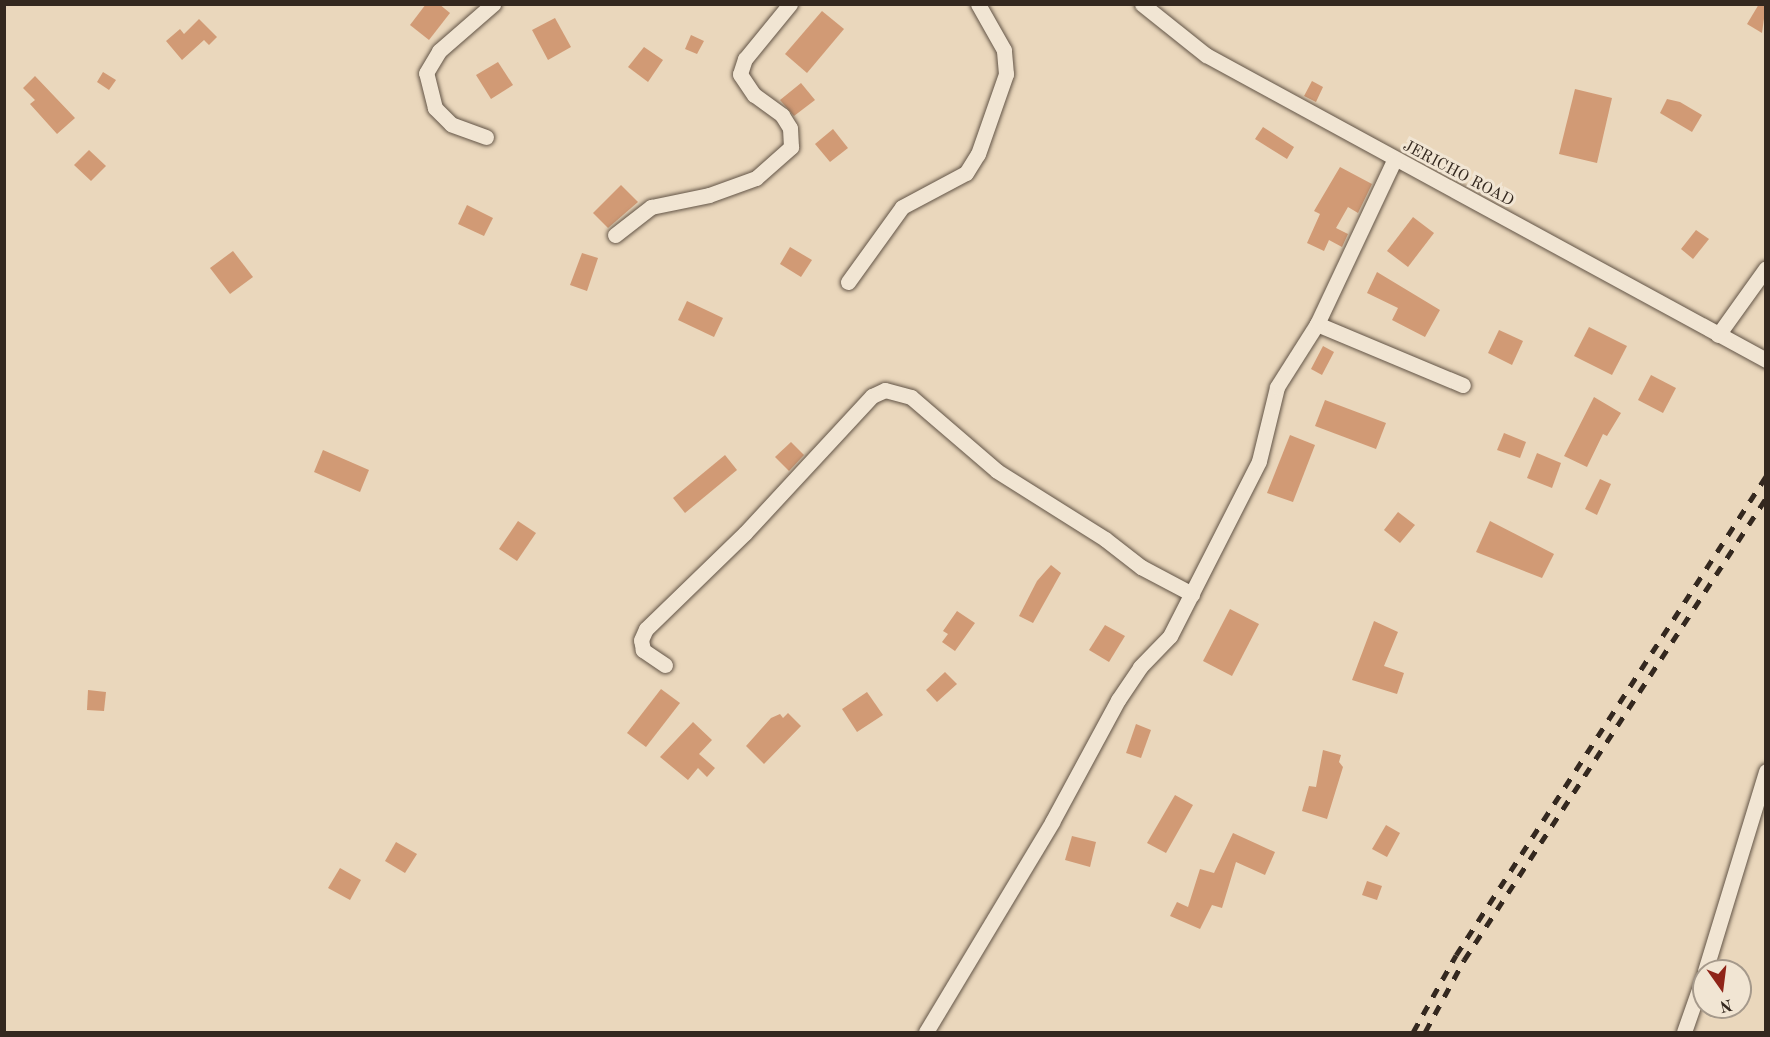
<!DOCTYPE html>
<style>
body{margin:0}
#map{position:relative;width:1770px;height:1037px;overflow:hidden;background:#ead7bc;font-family:"Old Standard TT",serif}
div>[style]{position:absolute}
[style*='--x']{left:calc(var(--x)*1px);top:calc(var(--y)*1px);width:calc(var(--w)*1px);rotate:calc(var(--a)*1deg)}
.building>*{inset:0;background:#d19a75}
.roads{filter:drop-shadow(0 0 2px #625446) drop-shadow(0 0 2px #625446)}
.minor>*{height:15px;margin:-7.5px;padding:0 7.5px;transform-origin:7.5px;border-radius:7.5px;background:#f1e5d3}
.rail>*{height:4.5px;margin-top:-2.25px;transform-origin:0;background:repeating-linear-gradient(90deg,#34281f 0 10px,transparent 0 20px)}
span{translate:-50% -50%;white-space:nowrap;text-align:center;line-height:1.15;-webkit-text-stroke:6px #f1e5d3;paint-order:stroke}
.street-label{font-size:16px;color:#34281f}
.frame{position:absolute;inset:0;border:6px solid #34281f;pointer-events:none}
.north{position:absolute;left:1692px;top:959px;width:60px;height:60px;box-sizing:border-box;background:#f1e5d3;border:2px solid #a5998b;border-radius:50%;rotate:166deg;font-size:16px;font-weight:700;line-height:24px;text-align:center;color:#34281f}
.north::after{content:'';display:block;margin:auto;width:21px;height:27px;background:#8f2418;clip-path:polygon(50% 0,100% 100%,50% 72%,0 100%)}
</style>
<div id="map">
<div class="building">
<i style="clip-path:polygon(426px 4px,439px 4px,450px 13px,429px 40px,410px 25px)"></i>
<i style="clip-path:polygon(1759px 4px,1766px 4px,1762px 33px,1747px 24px)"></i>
<i style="clip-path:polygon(822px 11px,844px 29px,807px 73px,785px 54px)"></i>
<i style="clip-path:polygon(555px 18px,571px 47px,548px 60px,532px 30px)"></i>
<i style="clip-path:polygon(199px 19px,217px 37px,209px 45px,204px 40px,182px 60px,166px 41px,180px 29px,184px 34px)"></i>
<i style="clip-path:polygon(691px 35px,704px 41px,697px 54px,685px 49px)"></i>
<i style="clip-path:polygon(644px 47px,663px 60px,648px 82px,628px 67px)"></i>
<i style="clip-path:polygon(498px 62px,513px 85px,491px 99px,476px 75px)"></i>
<i style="clip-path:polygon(103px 72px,116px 80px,109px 90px,97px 82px)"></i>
<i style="clip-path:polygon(35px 76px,75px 118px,57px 134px,30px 104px,35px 100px,23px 88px)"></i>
<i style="clip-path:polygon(1312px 81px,1323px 87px,1316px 102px,1304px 96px)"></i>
<i style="clip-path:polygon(801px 83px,815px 100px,794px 116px,780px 100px)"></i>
<i style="clip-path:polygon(1575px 89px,1612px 98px,1597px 163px,1559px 154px)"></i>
<i style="clip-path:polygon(1667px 99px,1680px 102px,1702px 115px,1692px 132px,1660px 113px)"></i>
<i style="clip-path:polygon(1263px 127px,1294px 147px,1287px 159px,1255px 139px)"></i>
<i style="clip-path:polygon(833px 129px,848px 148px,830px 162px,815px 144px)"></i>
<i style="clip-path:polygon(89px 150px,106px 166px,91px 181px,74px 165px)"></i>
<i style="clip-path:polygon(1340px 167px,1372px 184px,1358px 213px,1348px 207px,1336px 228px,1348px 234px,1342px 247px,1329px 240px,1324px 251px,1307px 243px,1320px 214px,1314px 211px)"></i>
<i style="clip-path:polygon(621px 185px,638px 202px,608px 228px,593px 213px)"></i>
<i style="clip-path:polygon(467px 205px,493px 218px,484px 236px,458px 224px)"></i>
<i style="clip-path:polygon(1413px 217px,1434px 233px,1408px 267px,1387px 251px)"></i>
<i style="clip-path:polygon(1696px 230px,1709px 239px,1693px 259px,1681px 249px)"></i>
<i style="clip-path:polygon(790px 247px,812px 260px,801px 277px,780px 264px)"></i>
<i style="clip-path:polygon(233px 251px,253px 277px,230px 294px,210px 268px)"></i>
<i style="clip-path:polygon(582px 253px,598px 258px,587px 291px,570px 285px)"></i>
<i style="clip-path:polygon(1377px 272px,1440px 310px,1425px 337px,1392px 320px,1398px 308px,1367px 293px)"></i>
<i style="clip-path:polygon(687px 301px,723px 318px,714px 337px,678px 320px)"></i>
<i style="clip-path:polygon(1589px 327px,1627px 346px,1612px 375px,1574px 356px)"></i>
<i style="clip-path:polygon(1499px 330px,1523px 341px,1512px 365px,1488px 353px)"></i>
<i style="clip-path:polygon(1323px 346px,1334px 352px,1322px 375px,1311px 369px)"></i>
<i style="clip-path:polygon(1651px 375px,1676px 388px,1663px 413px,1638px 400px)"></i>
<i style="clip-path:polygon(1594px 397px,1621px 413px,1607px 436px,1603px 434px,1587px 467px,1564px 456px)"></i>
<i style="clip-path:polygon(1325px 400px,1386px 423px,1376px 449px,1315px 426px)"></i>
<i style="clip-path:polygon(1504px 433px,1526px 442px,1520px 458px,1497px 450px)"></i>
<i style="clip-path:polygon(1290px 435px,1315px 445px,1293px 502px,1267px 493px)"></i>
<i style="clip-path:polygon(791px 442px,804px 455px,789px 471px,775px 457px)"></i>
<i style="clip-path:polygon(323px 450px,369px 470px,360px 492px,314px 472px)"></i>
<i style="clip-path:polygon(1537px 453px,1561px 463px,1552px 488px,1527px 478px)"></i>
<i style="clip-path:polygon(725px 455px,737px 470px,685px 513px,673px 498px)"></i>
<i style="clip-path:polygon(1600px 479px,1611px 484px,1597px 515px,1585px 509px)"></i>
<i style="clip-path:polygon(1398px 512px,1415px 525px,1400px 543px,1384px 530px)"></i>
<i style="clip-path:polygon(518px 521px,536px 533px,517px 561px,499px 549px)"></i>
<i style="clip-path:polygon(1490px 521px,1554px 554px,1542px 578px,1476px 552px)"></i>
<i style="clip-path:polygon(1051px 565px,1061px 573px,1033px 623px,1019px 616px,1037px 581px)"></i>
<i style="clip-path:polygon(1230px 609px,1259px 624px,1232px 676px,1203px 661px)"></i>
<i style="clip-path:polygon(957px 611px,975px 623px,955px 651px,942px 642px,948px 634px,943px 631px)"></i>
<i style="clip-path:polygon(1374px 621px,1398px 632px,1384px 666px,1404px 673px,1397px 694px,1352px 680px)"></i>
<i style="clip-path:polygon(1105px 625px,1125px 636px,1109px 662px,1089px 650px)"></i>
<i style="clip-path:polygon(945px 672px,957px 684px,937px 702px,926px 690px)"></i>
<i style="clip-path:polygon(661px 689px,680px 703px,646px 747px,627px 733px)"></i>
<i style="clip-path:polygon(88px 690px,106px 692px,104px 711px,87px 710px)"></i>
<i style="clip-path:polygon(867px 692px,883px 715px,857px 732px,842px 709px)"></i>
<i style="clip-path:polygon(788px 713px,801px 726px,764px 764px,746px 746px,771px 718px,780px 714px,783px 718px)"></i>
<i style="clip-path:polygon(693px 722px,712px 740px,699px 754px,715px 768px,707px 777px,698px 768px,688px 780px,660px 757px)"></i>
<i style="clip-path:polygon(1136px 724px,1151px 730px,1141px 758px,1126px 753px)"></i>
<i style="clip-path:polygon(1323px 750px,1341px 755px,1339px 762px,1343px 767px,1327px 819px,1302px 811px,1309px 786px,1316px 787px)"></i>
<i style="clip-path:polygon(1175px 795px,1193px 805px,1166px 853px,1147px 843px)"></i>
<i style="clip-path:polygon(1386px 825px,1400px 833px,1387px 857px,1372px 849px)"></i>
<i style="clip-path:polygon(1233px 833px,1275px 852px,1265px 875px,1236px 862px,1222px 908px,1212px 905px,1200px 929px,1170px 916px,1177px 902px,1188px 907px,1200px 869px,1214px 873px)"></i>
<i style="clip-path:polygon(1072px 836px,1096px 842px,1090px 867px,1065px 860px)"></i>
<i style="clip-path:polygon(396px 842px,417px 854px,405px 873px,385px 861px)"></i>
<i style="clip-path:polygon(340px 868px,361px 880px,350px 900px,328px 888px)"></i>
<i style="clip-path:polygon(1367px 881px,1382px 886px,1377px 900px,1362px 895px)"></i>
</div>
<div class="roads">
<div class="minor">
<i style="--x:1142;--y:4;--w:82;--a:38.6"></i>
<i style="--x:1206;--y:55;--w:638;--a:28.57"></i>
<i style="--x:486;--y:137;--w:37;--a:-160"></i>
<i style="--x:451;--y:124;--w:23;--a:-135"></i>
<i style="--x:435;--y:108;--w:36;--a:-104"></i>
<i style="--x:426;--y:73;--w:26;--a:-59"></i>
<i style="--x:439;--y:51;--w:72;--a:-41"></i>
<i style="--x:615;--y:235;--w:46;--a:-37.9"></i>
<i style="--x:651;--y:207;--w:59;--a:-11.7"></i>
<i style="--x:709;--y:195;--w:50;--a:-19.9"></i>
<i style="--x:756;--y:178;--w:47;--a:-41.5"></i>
<i style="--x:791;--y:147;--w:19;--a:-93"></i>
<i style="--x:790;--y:128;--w:15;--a:-122"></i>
<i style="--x:782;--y:115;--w:34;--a:-144"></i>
<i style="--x:754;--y:95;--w:25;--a:-124"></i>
<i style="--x:740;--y:74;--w:16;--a:-72"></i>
<i style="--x:745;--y:59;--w:71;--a:-50.7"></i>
<i style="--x:848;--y:282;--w:92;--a:-54.2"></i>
<i style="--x:902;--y:207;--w:72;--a:-28"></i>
<i style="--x:966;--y:173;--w:22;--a:-58"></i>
<i style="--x:978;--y:154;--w:85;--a:-70.7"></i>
<i style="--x:1006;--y:74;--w:24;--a:-95"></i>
<i style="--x:1004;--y:50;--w:53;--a:-119.5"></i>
<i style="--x:1317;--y:324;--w:158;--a:22.7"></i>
<i style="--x:1718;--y:335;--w:82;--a:-54.4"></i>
<i style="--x:665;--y:665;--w:27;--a:-146"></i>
<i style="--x:643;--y:650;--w:10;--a:-101"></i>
<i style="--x:641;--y:640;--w:12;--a:-66"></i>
<i style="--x:646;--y:629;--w:138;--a:-44.1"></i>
<i style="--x:745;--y:533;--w:187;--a:-47.2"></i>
<i style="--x:872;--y:396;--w:14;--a:-25"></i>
<i style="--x:885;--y:390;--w:27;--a:15"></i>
<i style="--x:911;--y:397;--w:113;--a:40.7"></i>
<i style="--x:997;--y:471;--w:128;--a:32.2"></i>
<i style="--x:1105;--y:539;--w:46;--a:37.9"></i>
<i style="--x:1141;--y:567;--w:58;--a:27.9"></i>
<i style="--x:1705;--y:971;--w:209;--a:-73"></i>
<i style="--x:926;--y:1032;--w:245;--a:-59"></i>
<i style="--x:1052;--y:822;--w:139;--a:-61.6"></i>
<i style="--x:1118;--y:700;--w:40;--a:-56"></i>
<i style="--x:1140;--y:667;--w:43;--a:-45.9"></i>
<i style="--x:1170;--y:636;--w:196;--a:-63"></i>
<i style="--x:1259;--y:461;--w:76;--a:-76.3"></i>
<i style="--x:1277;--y:387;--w:75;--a:-57.6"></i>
<i style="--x:1317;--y:324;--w:181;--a:-64.8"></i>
<i style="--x:1684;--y:1032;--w:60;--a:-70.7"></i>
</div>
</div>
<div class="rail">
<i style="--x:1413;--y:1032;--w:88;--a:-60.8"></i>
<i style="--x:1456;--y:955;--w:571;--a:-57.09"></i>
<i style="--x:1425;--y:1032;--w:82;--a:-61.6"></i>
<i style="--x:1464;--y:960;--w:552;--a:-56.83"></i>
</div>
<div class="street-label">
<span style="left:1458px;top:174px;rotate:28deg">JERICHO ROAD</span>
</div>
<div class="frame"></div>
<div class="north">N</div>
</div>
